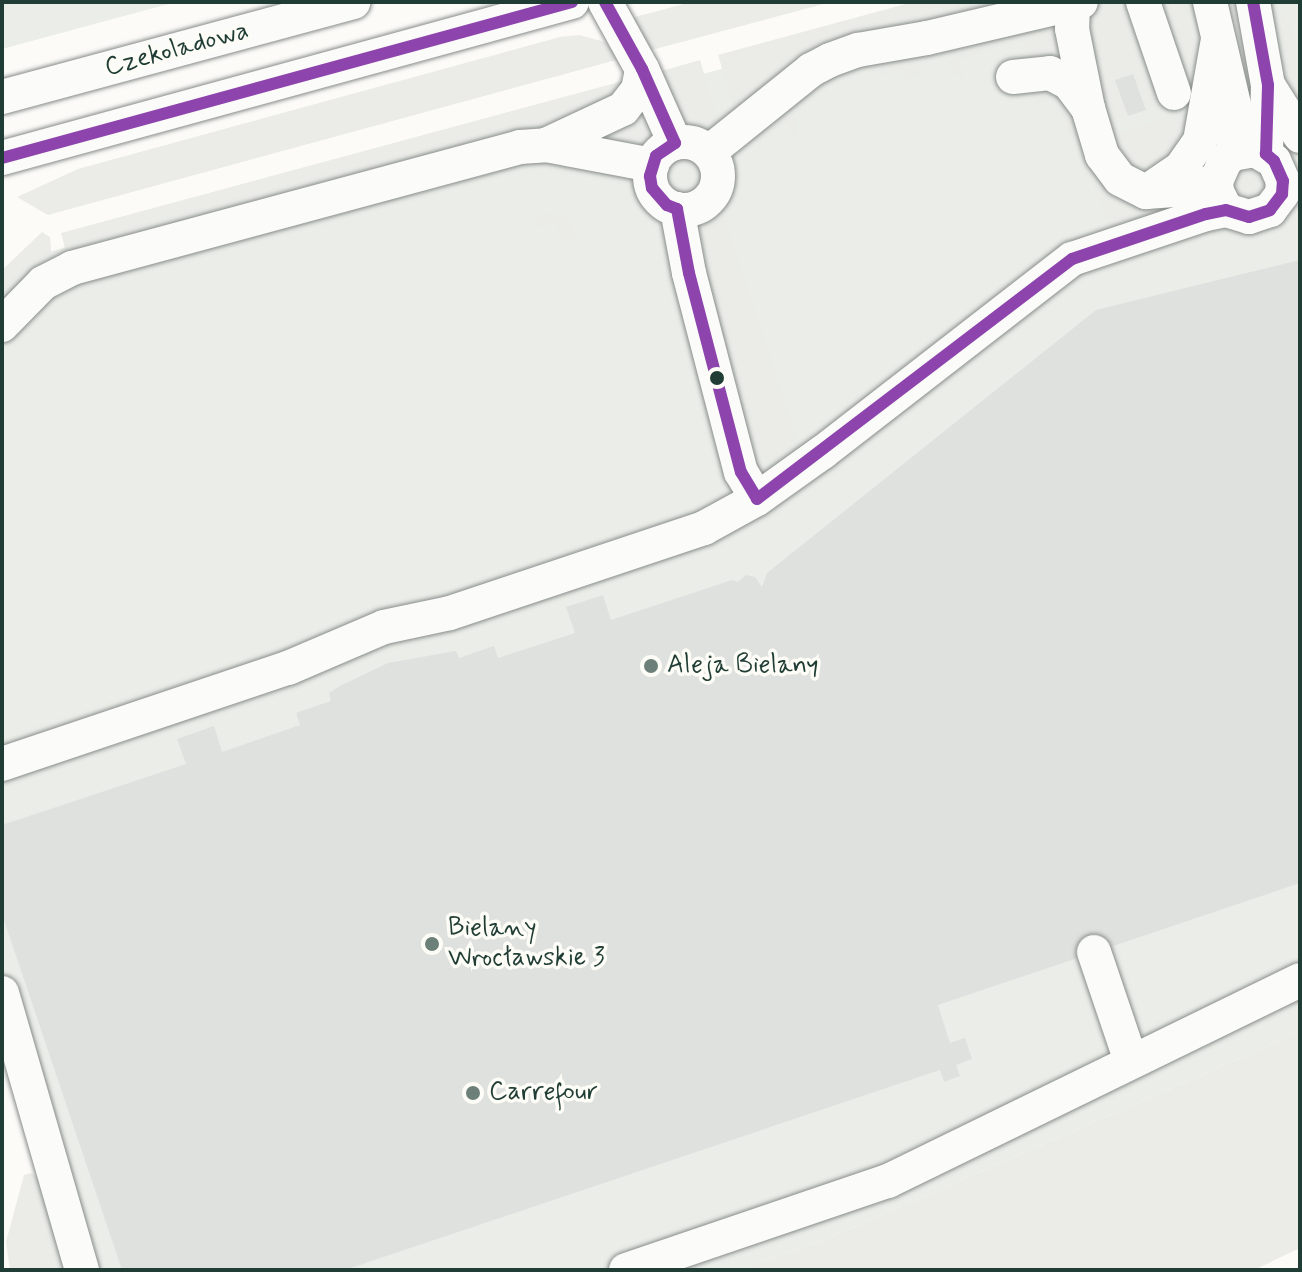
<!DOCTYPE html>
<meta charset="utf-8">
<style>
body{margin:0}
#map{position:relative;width:1302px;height:1272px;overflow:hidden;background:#fcfbf8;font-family:Mynerve,sans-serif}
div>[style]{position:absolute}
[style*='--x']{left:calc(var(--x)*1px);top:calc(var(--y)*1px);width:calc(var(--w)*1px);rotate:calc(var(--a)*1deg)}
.built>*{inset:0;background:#ebede8}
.green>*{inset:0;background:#ebece8}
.round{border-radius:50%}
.building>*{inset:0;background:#dfe1de}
.roads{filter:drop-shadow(0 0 2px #888d8a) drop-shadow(0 0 2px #888d8a)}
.minor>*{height:34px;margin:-17px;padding:0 17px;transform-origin:17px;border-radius:17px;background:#fbfbf9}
.minor>.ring{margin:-17px;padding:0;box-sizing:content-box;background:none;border:34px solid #fbfbf9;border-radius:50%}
.bus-1>*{height:12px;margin:-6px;padding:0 6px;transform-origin:6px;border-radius:6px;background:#8e44ad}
.dots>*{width:22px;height:22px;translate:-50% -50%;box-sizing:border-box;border:4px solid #fdfcf7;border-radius:50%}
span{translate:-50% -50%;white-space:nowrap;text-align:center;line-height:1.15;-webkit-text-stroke:7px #fdfcf7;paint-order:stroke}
.street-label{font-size:26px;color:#1f3d34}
.poi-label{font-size:26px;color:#1f3d34}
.left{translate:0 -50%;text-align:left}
.frame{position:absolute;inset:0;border:4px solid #1f3d34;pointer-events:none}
</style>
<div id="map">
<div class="built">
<i style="clip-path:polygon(2px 2px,176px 2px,2px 49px)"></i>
<i style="clip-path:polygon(967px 2px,1300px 2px,1300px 1032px,820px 1242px,739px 1270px,67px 1270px,2px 1046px,2px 300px,45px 253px)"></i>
</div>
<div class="green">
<i style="clip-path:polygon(691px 2px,831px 2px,648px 51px,633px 22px,635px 17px)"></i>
<i style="clip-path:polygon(913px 2px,1037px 2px,931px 24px,913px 18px,837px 41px,735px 111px,718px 55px)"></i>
<i style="clip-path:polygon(1160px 2px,1186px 3px,1195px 50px,1191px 95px)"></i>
<i style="clip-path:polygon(1225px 2px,1232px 2px,1250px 78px,1254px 126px)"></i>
<i style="clip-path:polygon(1111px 6px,1126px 7px,1135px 12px,1165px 104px,1110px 122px,1084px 24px,1093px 11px)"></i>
<i style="clip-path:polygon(1274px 9px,1289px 20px,1300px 59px,1300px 112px)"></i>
<i style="clip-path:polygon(1054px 21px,1072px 70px,1031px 57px,1020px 38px,959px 60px,965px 80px,952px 73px,946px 49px)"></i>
<i style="clip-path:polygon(579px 35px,605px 42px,620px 59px,48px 215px,17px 197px,78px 169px,560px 37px)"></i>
<i style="clip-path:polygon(904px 56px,916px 62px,923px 74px,906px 79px,902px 71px,881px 76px,881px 63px,887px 58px)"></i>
<i style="clip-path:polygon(700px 60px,718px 121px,706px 126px,684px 124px,658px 72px)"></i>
<i style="clip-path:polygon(623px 81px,620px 92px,601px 110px,67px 256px,61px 233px)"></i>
<i style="clip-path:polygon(1037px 85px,1066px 98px,1077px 134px,1069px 136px,1056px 97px,1035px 104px,1033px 91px)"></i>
<i style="clip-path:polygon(646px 100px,652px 128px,640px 141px,629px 143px,587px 135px)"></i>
<i style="clip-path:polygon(1198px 108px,1180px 151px,1163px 163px,1143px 165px,1122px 152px,1114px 136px)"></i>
<i style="clip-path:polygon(785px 114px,796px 120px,797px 140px,784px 123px,758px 143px,753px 136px)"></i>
<i class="round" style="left:1234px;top:168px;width:32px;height:32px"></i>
<i style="clip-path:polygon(1091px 178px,1114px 198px,1154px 211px,1192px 199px,1112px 234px)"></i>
<i style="clip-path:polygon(721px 205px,801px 452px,785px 460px,765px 461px,753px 445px,696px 239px,697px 228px)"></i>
<i style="clip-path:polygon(551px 213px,569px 219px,579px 237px,563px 243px,556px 224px,535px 228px,538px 217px)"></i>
<i style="clip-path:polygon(42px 232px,50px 237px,52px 262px,2px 306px,2px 270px)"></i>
<i style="clip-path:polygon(1300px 1032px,1300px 1248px,1254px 1270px,739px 1270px,820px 1242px)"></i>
<i style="clip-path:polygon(32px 1173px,38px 1178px,66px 1270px,10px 1270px,6px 1242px,24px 1175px)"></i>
</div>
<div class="building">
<i style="clip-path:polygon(1133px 74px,1146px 110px,1128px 116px,1115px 80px)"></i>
<i style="clip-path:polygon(1300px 260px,1300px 883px,938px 1005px,950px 1043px,965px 1038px,972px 1059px,956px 1065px,960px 1076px,944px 1082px,940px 1070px,345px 1270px,122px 1270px,2px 914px,2px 825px,186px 764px,177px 739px,214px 726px,222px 752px,300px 725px,296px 713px,331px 701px,329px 693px,340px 686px,388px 663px,456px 651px,459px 658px,494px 646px,498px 658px,575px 633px,566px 607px,603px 595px,611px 620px,732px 580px,738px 582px,746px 575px,755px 577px,762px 587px,767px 573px,1096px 310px)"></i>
</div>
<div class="roads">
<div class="minor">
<i style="--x:605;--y:2;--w:77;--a:61.1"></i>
<i style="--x:642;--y:69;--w:81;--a:66"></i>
<i style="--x:1143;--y:2;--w:96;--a:71.2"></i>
<i style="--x:1210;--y:2;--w:110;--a:76.8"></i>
<i style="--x:1235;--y:109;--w:45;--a:92.5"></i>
<i style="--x:1253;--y:2;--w:84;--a:79.8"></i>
<i style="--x:1268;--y:85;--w:69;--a:91.7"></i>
<i style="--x:1073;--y:4;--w:25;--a:92"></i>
<i style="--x:1072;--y:29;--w:81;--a:78.6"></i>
<i style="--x:1088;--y:108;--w:49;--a:73.4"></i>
<i style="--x:1102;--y:155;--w:30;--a:53"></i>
<i style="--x:1120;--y:179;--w:29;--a:27"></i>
<i style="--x:1146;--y:192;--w:32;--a:-4"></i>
<i style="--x:1178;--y:190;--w:39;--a:-13"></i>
<i style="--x:1013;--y:77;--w:37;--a:-6"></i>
<i style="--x:1050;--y:73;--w:21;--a:28"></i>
<i style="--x:1069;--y:83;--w:31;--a:53"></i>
<i style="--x:1268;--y:85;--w:60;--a:57.9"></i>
<i style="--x:2;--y:97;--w:364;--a:-15.1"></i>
<i class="ring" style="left:650px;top:142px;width:34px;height:34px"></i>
<i style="--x:546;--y:145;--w:85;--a:-25.1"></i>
<i style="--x:623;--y:109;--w:24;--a:-52"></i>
<i style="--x:638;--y:90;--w:21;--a:-79"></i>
<i style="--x:709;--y:152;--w:131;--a:-38.8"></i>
<i style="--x:811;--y:70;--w:21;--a:-28"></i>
<i style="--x:830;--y:60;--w:30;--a:-20"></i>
<i style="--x:858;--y:50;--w:70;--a:-9.9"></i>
<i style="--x:927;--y:38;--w:158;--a:-13.2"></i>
<i style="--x:2;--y:158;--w:591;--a:-15.31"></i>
<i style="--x:1146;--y:192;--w:42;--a:-34.4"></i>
<i style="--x:1181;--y:168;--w:33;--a:-55"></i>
<i style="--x:1200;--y:141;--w:104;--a:-80"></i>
<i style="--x:677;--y:209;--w:65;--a:79.4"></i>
<i style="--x:689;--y:273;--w:206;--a:75.4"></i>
<i style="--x:741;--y:472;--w:31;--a:59"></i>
<i style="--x:2;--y:325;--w:59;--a:-45.7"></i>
<i style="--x:43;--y:283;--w:33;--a:-27"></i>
<i style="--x:72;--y:268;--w:464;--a:-15.1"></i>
<i style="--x:520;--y:147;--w:26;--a:-4"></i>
<i style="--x:546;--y:145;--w:108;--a:10.7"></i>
<i style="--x:2;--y:764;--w:302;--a:-18.6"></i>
<i style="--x:288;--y:668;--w:104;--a:-23.1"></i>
<i style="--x:384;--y:627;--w:67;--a:-12"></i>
<i style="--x:450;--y:613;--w:268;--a:-18.5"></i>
<i style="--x:704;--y:528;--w:60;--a:-28.7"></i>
<i style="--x:757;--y:499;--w:81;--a:-35.5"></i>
<i style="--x:823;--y:452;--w:315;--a:-37.8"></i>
<i style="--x:1072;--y:259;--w:141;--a:-18.6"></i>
<i style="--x:1206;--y:214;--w:20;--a:-11"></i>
<i style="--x:1226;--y:210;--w:24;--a:17"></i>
<i style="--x:1249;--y:217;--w:22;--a:-18"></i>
<i style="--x:1270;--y:210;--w:20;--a:-53"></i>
<i style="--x:1282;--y:194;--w:13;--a:-86"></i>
<i style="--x:1283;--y:181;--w:22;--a:-114"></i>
<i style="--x:1274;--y:161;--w:22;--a:-150"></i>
<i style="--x:1255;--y:150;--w:22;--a:170"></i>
<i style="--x:1233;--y:154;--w:11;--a:139"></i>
<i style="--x:1225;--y:161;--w:22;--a:114"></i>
<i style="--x:1216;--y:181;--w:11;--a:85"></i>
<i style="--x:1217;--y:192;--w:20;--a:63"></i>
<i style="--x:1094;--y:952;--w:115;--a:71.3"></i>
<i style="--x:2;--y:993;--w:288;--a:73.9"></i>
<i style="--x:626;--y:1270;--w:277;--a:-18.8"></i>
<i style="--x:888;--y:1181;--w:458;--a:-26"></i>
</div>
</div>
<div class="bus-1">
<i style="--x:605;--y:2;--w:77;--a:61.1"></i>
<i style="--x:642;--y:69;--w:81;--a:66"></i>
<i style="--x:675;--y:143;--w:23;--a:146"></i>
<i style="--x:656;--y:156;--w:21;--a:107"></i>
<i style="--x:650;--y:176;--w:12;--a:81"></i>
<i style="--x:652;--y:188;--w:23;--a:49"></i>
<i style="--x:667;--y:205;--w:11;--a:22"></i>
<i style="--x:677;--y:209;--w:65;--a:79.4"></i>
<i style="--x:689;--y:273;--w:206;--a:75.4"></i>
<i style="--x:741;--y:472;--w:31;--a:59"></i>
<i style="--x:757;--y:499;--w:396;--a:-37.3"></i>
<i style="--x:1072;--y:259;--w:141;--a:-18.6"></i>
<i style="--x:1206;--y:214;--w:20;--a:-11"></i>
<i style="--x:1226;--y:210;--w:24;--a:17"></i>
<i style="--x:1249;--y:217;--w:22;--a:-18"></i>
<i style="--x:1270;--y:210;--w:20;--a:-53"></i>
<i style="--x:1282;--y:194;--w:13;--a:-86"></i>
<i style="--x:1283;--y:181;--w:22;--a:-114"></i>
<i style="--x:1274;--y:161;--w:11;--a:-139"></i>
<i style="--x:1266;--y:154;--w:69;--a:-88.3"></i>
<i style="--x:1268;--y:85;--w:84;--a:-100.2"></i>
<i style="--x:2;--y:158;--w:591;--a:-15.31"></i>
</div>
<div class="dots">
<i style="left:717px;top:378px;background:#1f3d34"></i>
<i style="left:651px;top:666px;background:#6c8079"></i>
<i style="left:432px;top:944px;background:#6c8079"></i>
<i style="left:473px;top:1093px;background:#6c8079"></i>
</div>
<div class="street-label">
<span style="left:177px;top:50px;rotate:-15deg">Czekoladowa</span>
</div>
<div class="poi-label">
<span class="left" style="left:667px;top:666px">Aleja Bielany</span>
<span class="left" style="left:448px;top:944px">Bielany<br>Wrocławskie 3</span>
<span class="left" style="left:489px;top:1093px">Carrefour</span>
</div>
<div class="frame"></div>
</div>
